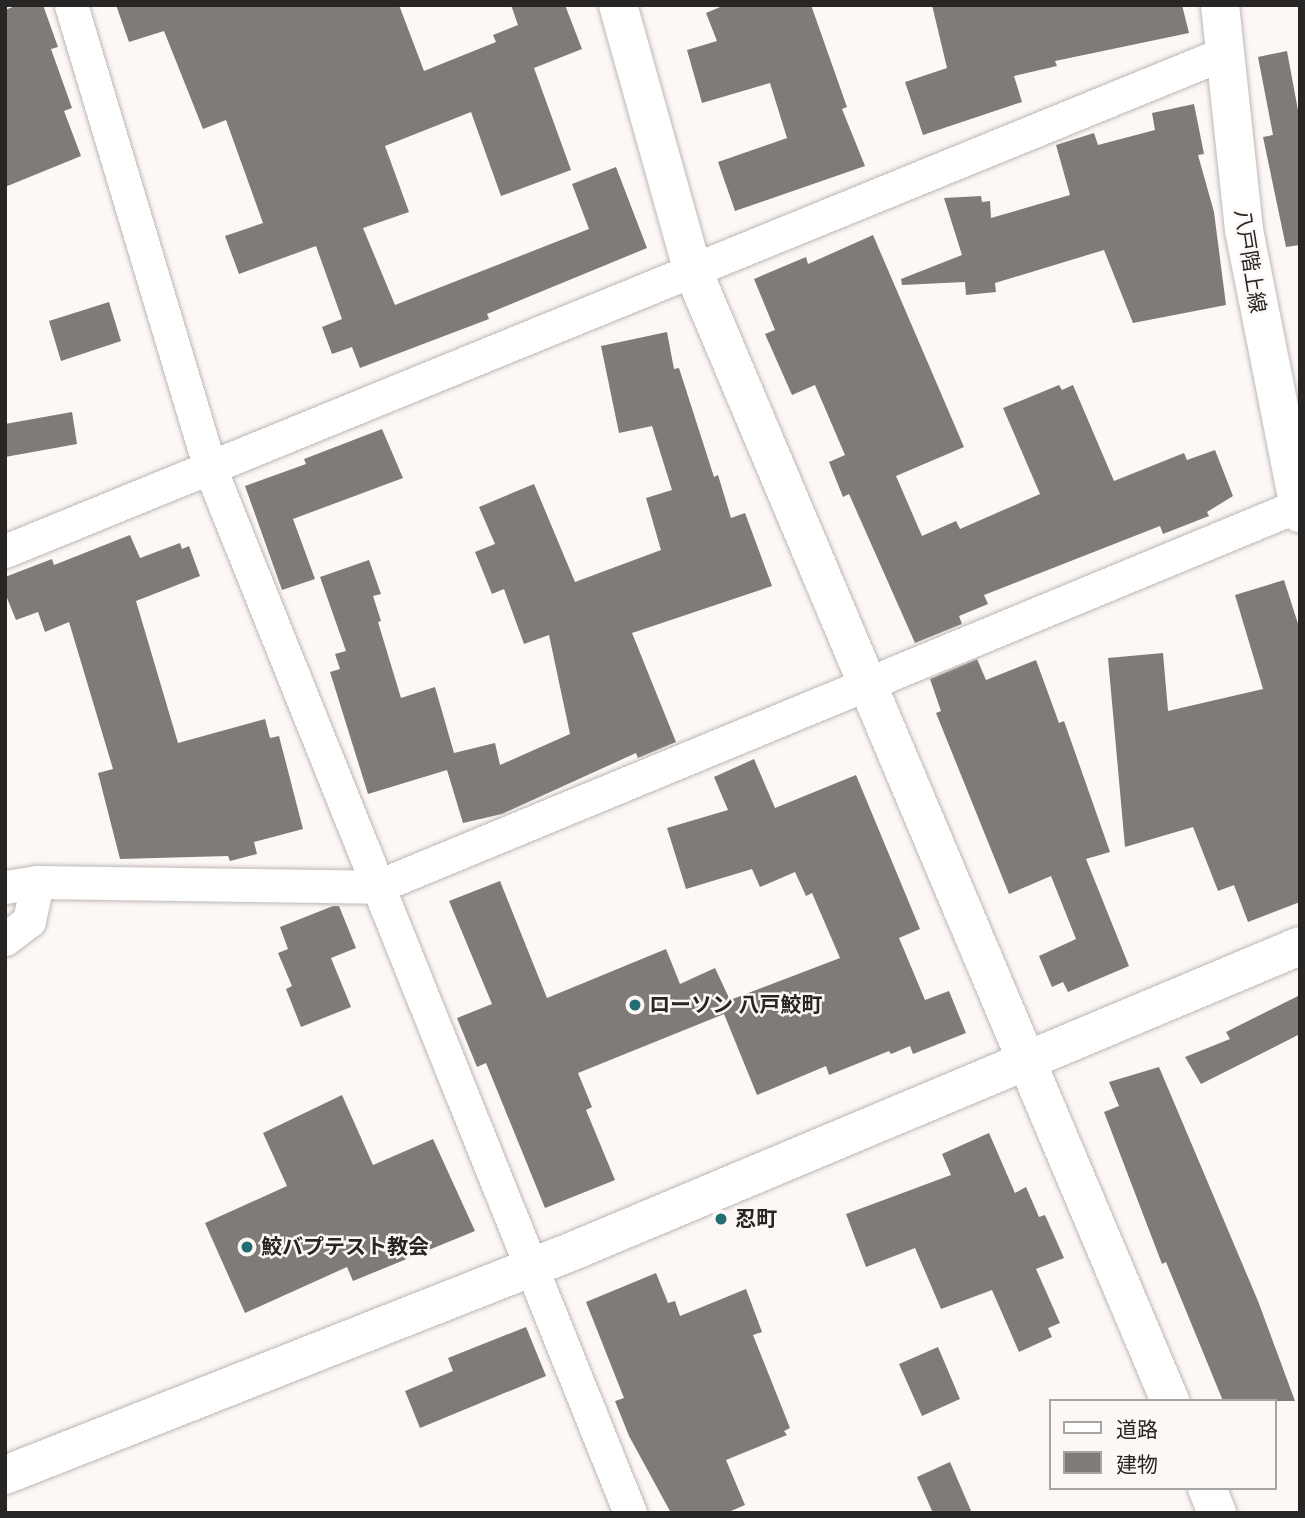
<!DOCTYPE html>
<meta charset="utf-8">
<style>
body{margin:0}
#map{position:relative;width:1305px;height:1518px;overflow:hidden;background:#fdf8f5;font-family:Roboto,"Noto Sans JP",sans-serif}
div>[style]{position:absolute}
[style*='--x']{left:calc(var(--x)*1px);top:calc(var(--y)*1px);width:calc(var(--w)*1px);rotate:calc(var(--a)*1deg)}
.building>*{inset:0;background:#7f7b79}
.roads{filter:drop-shadow(0 0 2px #bdb8b5) drop-shadow(0 0 2px #bdb8b5)}
.street>*{height:33px;margin:-16.5px;padding:0 16.5px;transform-origin:16.5px;border-radius:16.5px;background:#fff}
.secondary>*{height:38px;margin:-19px;padding:0 19px;transform-origin:19px;border-radius:19px;background:#fff}
.primary>*{height:38px;margin:-19px;padding:0 19px;transform-origin:19px;border-radius:19px;background:#fff}
.dots>*{width:19px;height:19px;translate:-50% -50%;box-sizing:border-box;border:4px solid #fdf8f5;border-radius:50%}
span{translate:-50% -50%;white-space:nowrap;text-align:center;line-height:1.15;-webkit-text-stroke:5px #fdf8f5;paint-order:stroke}
.street-label{font-size:21px;color:#272624}
.poi-label{font-size:21px;color:#272624;font-weight:700}
.left{translate:0 -50%;text-align:left}
.frame{position:absolute;inset:0;border:7px solid #272624;pointer-events:none}
.legend{position:absolute;left:1049px;top:1399px;width:228px;height:91px;box-sizing:border-box;background:#fdf8f5;border:2px solid #a7a4a1;margin:0;padding:9px 12px;list-style:none;font-size:21px;color:#272624}
.legend li{display:flex;align-items:center;gap:14px;height:35px}
.legend b{width:35px;border:2px solid #a7a4a1}
</style>
<div id="map">
<div class="building">
<i style="clip-path:polygon(18px 5px,43px 5px,58px 47px,51px 49px,72px 108px,64px 111px,81px 156px,5px 187px,5px 10px)"></i>
<i style="clip-path:polygon(116px 5px,399px 5px,424px 71px,496px 42px,493px 35px,518px 25px,511px 5px,565px 5px,582px 49px,534px 68px,571px 170px,501px 196px,471px 112px,385px 146px,409px 212px,363px 228px,395px 305px,589px 229px,572px 184px,616px 167px,647px 248px,487px 314px,489px 319px,360px 368px,352px 347px,332px 354px,322px 327px,342px 319px,316px 246px,239px 274px,225px 236px,263px 223px,226px 120px,203px 129px,164px 31px,129px 42px)"></i>
<i style="clip-path:polygon(725px 5px,811px 5px,847px 107px,842px 109px,865px 166px,735px 211px,718px 162px,787px 138px,770px 83px,702px 103px,687px 50px,717px 41px,706px 13px)"></i>
<i style="clip-path:polygon(932px 5px,1182px 5px,1189px 33px,1055px 61px,1057px 66px,1014px 76px,1022px 102px,923px 135px,905px 82px,947px 68px)"></i>
<i style="clip-path:polygon(1287px 51px,1300px 121px,1300px 245px,1286px 247px,1263px 137px,1273px 135px,1258px 57px)"></i>
<i style="clip-path:polygon(1194px 104px,1204px 154px,1198px 155px,1214px 212px,1226px 305px,1133px 323px,1104px 250px,995px 283px,996px 292px,966px 295px,965px 282px,902px 285px,901px 279px,962px 255px,944px 198px,981px 196px,982px 202px,990px 201px,991px 218px,1070px 195px,1056px 145px,1094px 133px,1098px 145px,1155px 130px,1152px 113px)"></i>
<i style="clip-path:polygon(873px 235px,964px 447px,896px 476px,922px 536px,956px 521px,960px 529px,1040px 494px,1003px 408px,1059px 385px,1062px 390px,1073px 385px,1114px 481px,1184px 453px,1187px 460px,1215px 450px,1233px 496px,1207px 512px,1209px 516px,1163px 534px,1160px 526px,984px 595px,988px 604px,959px 616px,962px 624px,915px 643px,849px 494px,843px 497px,829px 462px,845px 455px,815px 385px,792px 395px,765px 334px,775px 330px,754px 279px,806px 257px,808px 264px)"></i>
<i style="clip-path:polygon(109px 302px,121px 341px,61px 361px,49px 321px)"></i>
<i style="clip-path:polygon(667px 332px,674px 369px,679px 368px,714px 477px,718px 475px,731px 518px,745px 513px,772px 586px,632px 633px,676px 742px,638px 758px,636px 753px,502px 814px,463px 823px,447px 770px,368px 794px,330px 672px,340px 669px,335px 654px,346px 651px,320px 577px,369px 560px,381px 594px,373px 596px,381px 621px,378px 622px,401px 698px,435px 687px,454px 753px,495px 743px,500px 765px,570px 734px,549px 635px,524px 644px,504px 589px,492px 594px,475px 552px,495px 544px,479px 507px,534px 484px,575px 582px,661px 550px,646px 498px,672px 490px,652px 426px,619px 433px,601px 346px)"></i>
<i style="clip-path:polygon(72px 412px,77px 444px,5px 457px,5px 424px)"></i>
<i style="clip-path:polygon(382px 429px,403px 478px,293px 519px,315px 579px,282px 590px,245px 486px,306px 464px,304px 459px)"></i>
<i style="clip-path:polygon(130px 535px,140px 558px,180px 543px,182px 549px,189px 546px,200px 576px,136px 601px,178px 743px,265px 719px,270px 738px,279px 736px,303px 829px,254px 842px,257px 854px,230px 861px,228px 856px,120px 859px,98px 773px,113px 769px,69px 622px,45px 632px,38px 612px,16px 620px,5px 593px,5px 577px,52px 559px,54px 565px)"></i>
<i style="clip-path:polygon(1284px 580px,1300px 630px,1300px 902px,1248px 922px,1234px 885px,1218px 891px,1193px 827px,1125px 847px,1108px 658px,1163px 653px,1168px 711px,1263px 689px,1235px 595px)"></i>
<i style="clip-path:polygon(977px 659px,986px 680px,1036px 660px,1059px 723px,1064px 721px,1110px 852px,1086px 859px,1129px 966px,1068px 992px,1063px 982px,1052px 987px,1039px 956px,1076px 939px,1051px 876px,1009px 894px,936px 713px,941px 711px,930px 679px)"></i>
<i style="clip-path:polygon(754px 759px,775px 808px,856px 775px,920px 929px,899px 938px,925px 1000px,949px 991px,966px 1033px,913px 1054px,910px 1046px,891px 1054px,889px 1051px,829px 1075px,826px 1066px,757px 1095px,724px 1014px,578px 1073px,592px 1107px,586px 1110px,615px 1180px,545px 1208px,486px 1063px,477px 1067px,457px 1018px,492px 1004px,449px 901px,500px 881px,547px 998px,666px 949px,680px 984px,715px 968px,730px 1000px,840px 958px,812px 893px,806px 896px,795px 872px,760px 887px,752px 869px,686px 889px,667px 828px,728px 810px,714px 777px)"></i>
<i style="clip-path:polygon(333px 906px,339px 906px,356px 948px,331px 958px,351px 1007px,301px 1027px,286px 989px,292px 986px,278px 953px,288px 949px,280px 927px)"></i>
<i style="clip-path:polygon(1300px 995px,1300px 1034px,1201px 1084px,1185px 1057px,1230px 1039px,1226px 1032px)"></i>
<i style="clip-path:polygon(1159px 1067px,1258px 1301px,1295px 1401px,1223px 1401px,1166px 1262px,1162px 1264px,1104px 1112px,1119px 1106px,1109px 1082px)"></i>
<i style="clip-path:polygon(342px 1095px,373px 1165px,433px 1139px,475px 1231px,353px 1281px,347px 1267px,245px 1313px,205px 1223px,287px 1186px,263px 1133px)"></i>
<i style="clip-path:polygon(989px 1133px,1015px 1193px,1026px 1187px,1039px 1217px,1045px 1215px,1064px 1258px,1036px 1269px,1060px 1323px,1048px 1328px,1052px 1337px,1019px 1352px,992px 1290px,941px 1309px,915px 1248px,866px 1267px,846px 1214px,951px 1175px,942px 1154px)"></i>
<i style="clip-path:polygon(656px 1273px,668px 1303px,675px 1301px,680px 1316px,746px 1289px,762px 1332px,753px 1335px,790px 1428px,784px 1431px,787px 1435px,726px 1460px,745px 1505px,726px 1513px,671px 1513px,629px 1436px,615px 1401px,624px 1398px,586px 1302px)"></i>
<i style="clip-path:polygon(526px 1327px,546px 1376px,420px 1428px,405px 1391px,453px 1371px,448px 1358px)"></i>
<i style="clip-path:polygon(938px 1347px,960px 1399px,922px 1416px,899px 1364px)"></i>
<i style="clip-path:polygon(950px 1462px,972px 1513px,933px 1513px,917px 1477px)"></i>
</div>
<div class="roads">
<div class="street">
<i style="--x:71;--y:5;--w:481;--a:73.3"></i>
<i style="--x:209;--y:466;--w:1128;--a:68.09"></i>
<i style="--x:5;--y:551;--w:1318;--a:-22.21"></i>
<i style="--x:5;--y:887;--w:32;--a:-9"></i>
<i style="--x:37;--y:882;--w:339;--a:0.8"></i>
<i style="--x:376;--y:887;--w:997;--a:-22.47"></i>
<i style="--x:5;--y:939;--w:30;--a:-37"></i>
<i style="--x:29;--y:921;--w:40;--a:-78"></i>
</div>
<div class="secondary">
<i style="--x:618;--y:5;--w:276;--a:74.3"></i>
<i style="--x:693;--y:271;--w:1227;--a:67.11"></i>
<i style="--x:5;--y:1475;--w:611;--a:-21.52"></i>
<i style="--x:573;--y:1251;--w:788;--a:-22.76"></i>
<i style="--x:1207;--y:1488;--w:27;--a:68"></i>
</div>
<div class="primary">
<i style="--x:1220;--y:5;--w:226;--a:83.9"></i>
<i style="--x:1244;--y:230;--w:289;--a:78.8"></i>
</div>
</div>
<div class="dots">
<i style="left:635px;top:1005px;background:#226e72"></i>
<i style="left:721px;top:1219px;background:#226e72"></i>
<i style="left:247px;top:1247px;background:#226e72"></i>
</div>
<div class="street-label">
<span style="left:1250px;top:261px;rotate:81deg">八戸階上線</span>
</div>
<div class="poi-label">
<span class="left" style="left:649px;top:1005px">ローソン 八戸鮫町</span>
<span class="left" style="left:735px;top:1219px">忍町</span>
<span class="left" style="left:261px;top:1247px">鮫バプテスト教会</span>
</div>
<div class="frame"></div>
<ul class="legend">
<li><b style="height:9px;background:#fff"></b>道路</li>
<li><b style="height:19px;background:#7f7b79"></b>建物</li>
</ul>
</div>
